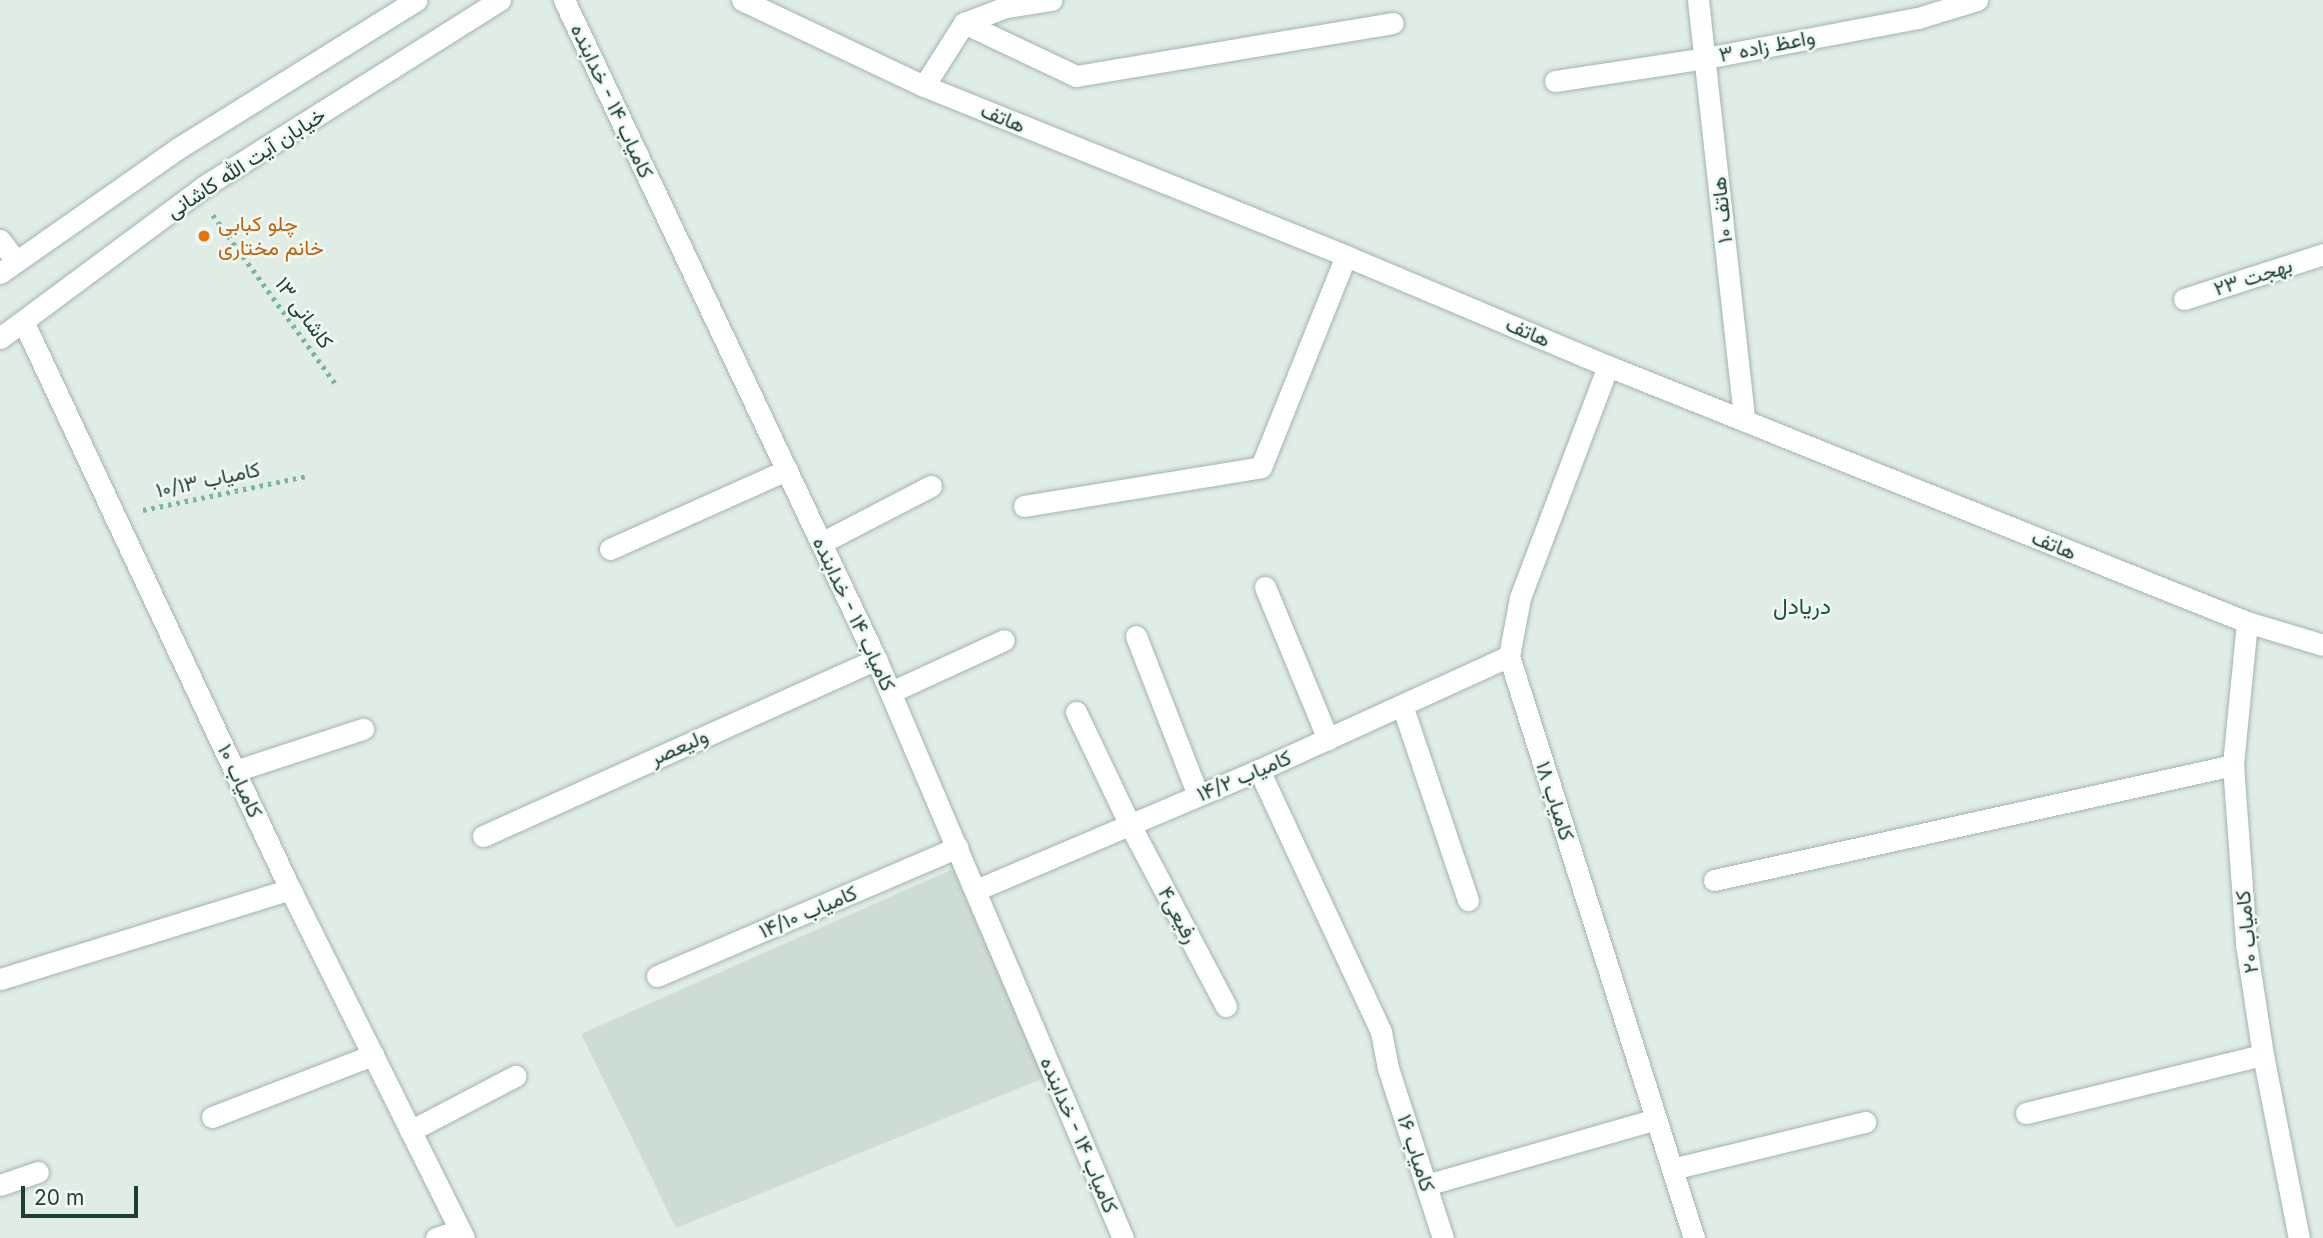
<!DOCTYPE html>
<meta charset="utf-8">
<style>
body{margin:0}
#map{position:relative;width:2323px;height:1238px;overflow:hidden;background:#e0ede6;font-family:Inter,Vazirmatn,sans-serif}
div>[style]{position:absolute}
[style*='--x']{left:calc(var(--x)*1px);top:calc(var(--y)*1px);width:calc(var(--w)*1px);rotate:calc(var(--a)*1deg)}
.built>*{inset:0;background:#ceddd4}
.path>*{height:4.5px;margin-top:-2.25px;transform-origin:0;background:repeating-linear-gradient(90deg,#7db49c 0 3.5px,transparent 0 8.5px)}
.roads{filter:drop-shadow(0 0 2px #a2b5ad) drop-shadow(0 0 2px #a2b5ad)}
.lane>*{height:21px;margin:-10.5px;padding:0 10.5px;transform-origin:10.5px;border-radius:10.5px;background:#fff}
.street>*{height:21px;margin:-10.5px;padding:0 10.5px;transform-origin:10.5px;border-radius:10.5px;background:#fff}
.secondary>*{height:21px;margin:-10.5px;padding:0 10.5px;transform-origin:10.5px;border-radius:10.5px;background:#fff}
.dots>*{width:19px;height:19px;translate:-50% -50%;box-sizing:border-box;border:4px solid #f1f9f4;border-radius:50%}
span{translate:-50% -50%;white-space:nowrap;text-align:center;line-height:1.15;-webkit-text-stroke:5px #f1f9f4;paint-order:stroke}
.street-label{font-size:21px;color:#1f3f33}
.food-label{font-size:21px;color:#c56008}
.left{translate:0 -50%;text-align:left}
.neighbourhood-label{font-size:23px;color:#19533e}
.scale{position:absolute;left:21px;top:1186px;width:117px;height:32px;box-sizing:border-box;border:4px solid #1f3f33;border-top:0;padding-left:9px;font-size:21px;line-height:24px;white-space:nowrap;color:#1f3f33;-webkit-text-stroke:5px #f1f9f4;paint-order:stroke}
</style>
<div id="map">
<div class="built">
<i style="clip-path:polygon(953px 869px,1044px 1078px,676px 1228px,581px 1034px)"></i>
</div>
<div class="path">
<i style="--x:213;--y:215;--w:209;--a:54"></i>
<i style="--x:143;--y:510;--w:167;--a:-11.7"></i>
</div>
<div class="roads">
<div class="lane">
<i style="--x:1024;--y:506;--w:240;--a:-9.3"></i>
<i style="--x:1261;--y:467;--w:227;--a:-68.1"></i>
<i style="--x:1259;--y:770;--w:289;--a:65"></i>
<i style="--x:1381;--y:1032;--w:37;--a:79"></i>
</div>
<div class="street">
<i style="--x:564;--y:0;--w:729;--a:64.67"></i>
<i style="--x:876;--y:659;--w:629;--a:66.9"></i>
<i style="--x:1698;--y:0;--w:423;--a:83.7"></i>
<i style="--x:964;--y:23;--w:124;--a:25.3"></i>
<i style="--x:1076;--y:76;--w:321;--a:-9.5"></i>
<i style="--x:1555;--y:81;--w:153;--a:-8.7"></i>
<i style="--x:1706;--y:58;--w:216;--a:-10.7"></i>
<i style="--x:1918;--y:18;--w:62;--a:-17"></i>
<i style="--x:924;--y:86;--w:75;--a:-57.6"></i>
<i style="--x:964;--y:23;--w:45;--a:-20.9"></i>
<i style="--x:1006;--y:7;--w:46;--a:-8.8"></i>
<i style="--x:2184;--y:299;--w:146;--a:-17.9"></i>
<i style="--x:23;--y:321;--w:628;--a:64.82"></i>
<i style="--x:290;--y:889;--w:390;--a:63.5"></i>
<i style="--x:1608;--y:366;--w:248;--a:110.8"></i>
<i style="--x:1520;--y:598;--w:59;--a:100.7"></i>
<i style="--x:1509;--y:656;--w:611;--a:72.37"></i>
<i style="--x:821;--y:543;--w:124;--a:-27.4"></i>
<i style="--x:610;--y:549;--w:194;--a:-24.1"></i>
<i style="--x:1265;--y:587;--w:165;--a:67.5"></i>
<i style="--x:2247;--y:622;--w:144;--a:95.6"></i>
<i style="--x:2233;--y:765;--w:179;--a:85.8"></i>
<i style="--x:2246;--y:944;--w:112;--a:81.3"></i>
<i style="--x:2263;--y:1055;--w:187;--a:78.9"></i>
<i style="--x:1136;--y:636;--w:171;--a:68.7"></i>
<i style="--x:891;--y:692;--w:124;--a:-24.7"></i>
<i style="--x:1402;--y:705;--w:206;--a:71.3"></i>
<i style="--x:1076;--y:712;--w:125;--a:64.5"></i>
<i style="--x:1130;--y:825;--w:205;--a:62.1"></i>
<i style="--x:235;--y:771;--w:135;--a:-18.2"></i>
<i style="--x:483;--y:836;--w:431;--a:-24.2"></i>
<i style="--x:1714;--y:880;--w:532;--a:-12.49"></i>
<i style="--x:976;--y:890;--w:307;--a:-23"></i>
<i style="--x:1259;--y:770;--w:275;--a:-24.5"></i>
<i style="--x:657;--y:976;--w:327;--a:-23.2"></i>
<i style="--x:0;--y:979;--w:304;--a:-17.2"></i>
<i style="--x:1388;--y:1068;--w:179;--a:72.1"></i>
<i style="--x:2026;--y:1113;--w:244;--a:-13.8"></i>
<i style="--x:212;--y:1117;--w:173;--a:-21.1"></i>
<i style="--x:410;--y:1131;--w:119;--a:-27.6"></i>
<i style="--x:1672;--y:1169;--w:199;--a:-13.7"></i>
<i style="--x:0;--y:1185;--w:40;--a:-18.9"></i>
<i style="--x:1426;--y:1185;--w:239;--a:-16"></i>
<i style="--x:436;--y:1238;--w:25;--a:-18"></i>
</div>
<div class="secondary">
<i style="--x:742;--y:0;--w:201;--a:25.3"></i>
<i style="--x:924;--y:86;--w:455;--a:21.9"></i>
<i style="--x:1346;--y:256;--w:284;--a:22.8"></i>
<i style="--x:1608;--y:366;--w:688;--a:21.83"></i>
<i style="--x:2247;--y:622;--w:79;--a:16.8"></i>
<i style="--x:0;--y:240;--w:26;--a:53"></i>
<i style="--x:0;--y:273;--w:216;--a:-35"></i>
<i style="--x:177;--y:149;--w:282;--a:-31.9"></i>
<i style="--x:0;--y:338;--w:253;--a:-36.6"></i>
<i style="--x:203;--y:187;--w:351;--a:-32.2"></i>
</div>
</div>
<div class="dots">
<i style="left:204px;top:236px;background:#e8710a"></i>
</div>
<div class="street-label">
<span style="left:1767px;top:46px;rotate:-11deg">واعظ زاده ۳</span>
<span style="left:612px;top:101px;rotate:65deg">کامیاب ۱۴ - خدابنده</span>
<span style="left:1003px;top:118px;rotate:22deg">هاتف</span>
<span style="left:246px;top:163px;rotate:-33deg">خیابان آیت الله کاشانی</span>
<span style="left:1722px;top:210px;rotate:-96deg">هاتف ۱۰</span>
<span style="left:2253px;top:277px;rotate:-18deg">بهجت ۲۳</span>
<span style="left:304px;top:313px;rotate:54deg">کاشانی ۱۳</span>
<span style="left:1528px;top:332px;rotate:23deg">هاتف</span>
<span style="left:208px;top:480px;rotate:-12deg">کامیاب ۱۰/۱۳</span>
<span style="left:2054px;top:545px;rotate:22deg">هاتف</span>
<span style="left:854px;top:614px;rotate:65deg">کامیاب ۱۴ - خدابنده</span>
<span style="left:679px;top:747px;rotate:-24deg">ولیعصر</span>
<span style="left:1244px;top:776px;rotate:-23deg">کامیاب ۱۴/۲</span>
<span style="left:240px;top:781px;rotate:65deg">کامیاب ۱۰</span>
<span style="left:1555px;top:801px;rotate:72deg">کامیاب ۱۸</span>
<span style="left:808px;top:912px;rotate:-23deg">کامیاب ۱۴/۱۰</span>
<span style="left:1178px;top:915px;rotate:62deg">رفیعی۴</span>
<span style="left:2247px;top:932px;rotate:-96deg">کامیاب ۲۰</span>
<span style="left:1079px;top:1135px;rotate:67deg">کامیاب ۱۴ - خدابنده</span>
<span style="left:1416px;top:1153px;rotate:72deg">کامیاب ۱۶</span>
</div>
<div class="food-label">
<span class="left" style="left:218px;top:236px">چلو کبابی<br>خانم مختاری</span>
</div>
<div class="neighbourhood-label">
<span style="left:1802px;top:606px">دریادل</span>
</div>
<div class="scale">20 m</div>
</div>
